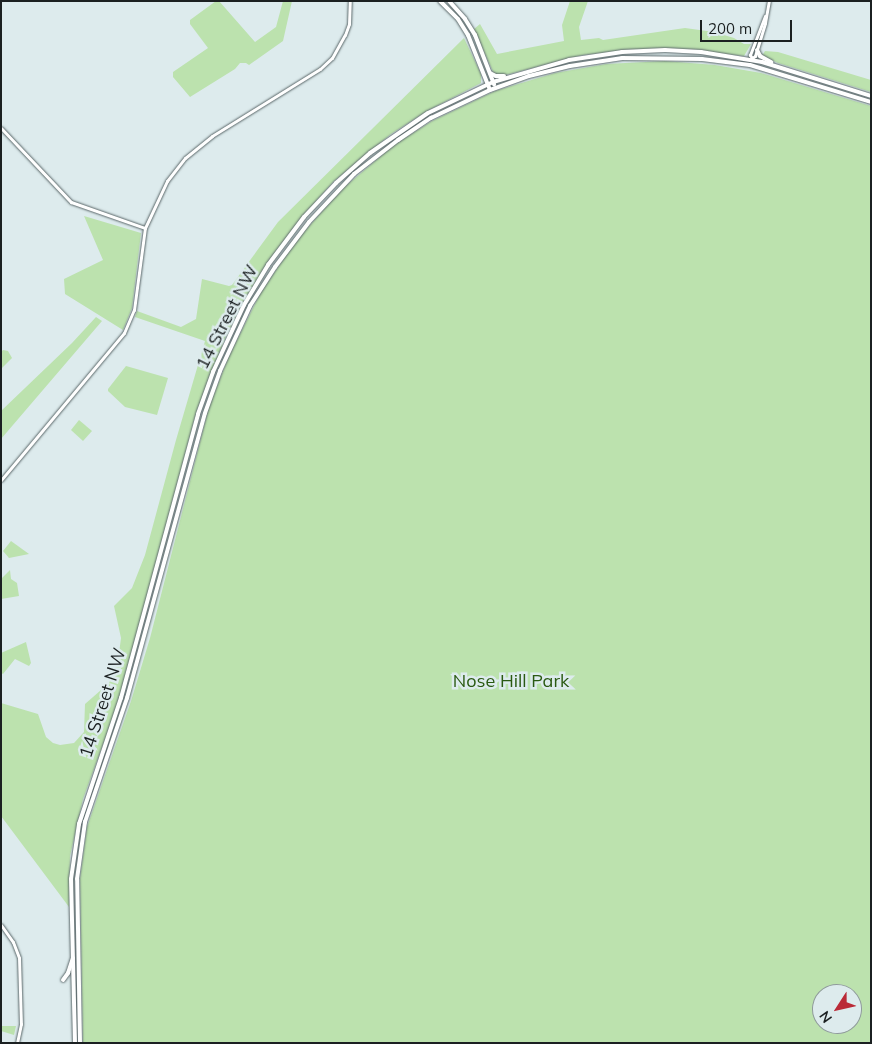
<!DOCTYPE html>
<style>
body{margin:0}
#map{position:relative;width:872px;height:1044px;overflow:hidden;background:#ddebed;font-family:Mulish,sans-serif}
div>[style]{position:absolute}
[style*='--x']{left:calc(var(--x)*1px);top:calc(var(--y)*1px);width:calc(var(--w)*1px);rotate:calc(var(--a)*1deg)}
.green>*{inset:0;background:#bce2ae}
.roads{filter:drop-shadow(0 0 1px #5b686a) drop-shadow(0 0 1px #5b686a)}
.tertiary>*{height:3px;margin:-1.5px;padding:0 1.5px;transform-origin:1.5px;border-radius:1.5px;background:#fff}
.secondary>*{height:4px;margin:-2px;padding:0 2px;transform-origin:2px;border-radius:2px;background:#fff}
span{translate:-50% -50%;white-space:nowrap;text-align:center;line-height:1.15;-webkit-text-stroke:5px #ddebed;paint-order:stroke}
.street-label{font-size:18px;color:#1b2021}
.park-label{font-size:18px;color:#2a5a12}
.frame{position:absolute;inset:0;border:2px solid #1b2021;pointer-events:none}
.north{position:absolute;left:812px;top:984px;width:50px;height:50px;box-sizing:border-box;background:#ddebed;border:1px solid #8f9a9b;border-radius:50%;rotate:235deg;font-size:14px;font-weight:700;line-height:20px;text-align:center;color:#1b2021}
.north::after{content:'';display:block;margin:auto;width:18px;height:22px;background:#ba2a37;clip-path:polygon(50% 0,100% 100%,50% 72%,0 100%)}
.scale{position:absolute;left:700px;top:20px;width:92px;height:22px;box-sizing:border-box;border:2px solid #1b2021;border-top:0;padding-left:6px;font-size:15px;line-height:18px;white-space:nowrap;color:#1b2021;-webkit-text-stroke:4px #ddebed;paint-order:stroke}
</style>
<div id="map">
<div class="green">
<i style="clip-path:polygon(216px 1px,219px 1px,255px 42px,276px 27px,283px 1px,292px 1px,283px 41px,249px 65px,246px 63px,240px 63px,235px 69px,190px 97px,173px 77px,173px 72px,208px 48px,190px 24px,190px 20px)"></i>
<i style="clip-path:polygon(570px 1px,588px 1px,579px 27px,581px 40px,599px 38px,603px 40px,685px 28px,714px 32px,734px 38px,744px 44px,751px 44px,744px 56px,700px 51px,632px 50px,583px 55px,505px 75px,494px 74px,474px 29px,480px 24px,497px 54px,564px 41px,562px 25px)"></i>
<i style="clip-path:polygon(464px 38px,481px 74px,481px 83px,427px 111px,391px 134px,333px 182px,303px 216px,267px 263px,242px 304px,226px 336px,196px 413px,120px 698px,83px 799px,70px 856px,69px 907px,1px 816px,1px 703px,38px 714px,46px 737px,53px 743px,60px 745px,74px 743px,84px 732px,85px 704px,109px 683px,118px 661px,121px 638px,114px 606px,132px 588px,145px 555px,176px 440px,205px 341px,135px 317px,137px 311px,181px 327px,196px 319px,202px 279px,229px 286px,232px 285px,278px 222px)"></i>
<i style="clip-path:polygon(765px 51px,778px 52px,871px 80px,871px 92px,778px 63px,762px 56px)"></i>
<i style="clip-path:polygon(evenodd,665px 61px,715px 65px,761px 73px,871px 106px,871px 1043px,83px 1043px,80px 879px,87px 827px,131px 701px,150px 638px,209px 407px,229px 356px,261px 292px,296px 241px,341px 190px,394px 145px,432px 121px,495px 91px,555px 73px,606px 64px,665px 61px,822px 994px,852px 994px,852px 1024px,822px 1024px,822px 994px)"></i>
<i style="clip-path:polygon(84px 216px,141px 233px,132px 308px,123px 330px,65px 294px,64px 279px,103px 260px)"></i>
<i style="clip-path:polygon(96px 317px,102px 321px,1px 439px,1px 411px,72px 343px)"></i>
<i style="clip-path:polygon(3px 350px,8px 351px,12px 358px,1px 369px,1px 352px)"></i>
<i style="clip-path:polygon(126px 366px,168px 378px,157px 415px,125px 407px,108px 391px,108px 389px)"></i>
<i style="clip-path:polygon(79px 420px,92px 431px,83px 441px,71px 430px)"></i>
<i style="clip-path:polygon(11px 541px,29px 554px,9px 558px,3px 551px)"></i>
<i style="clip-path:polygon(10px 570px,11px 579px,17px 583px,19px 596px,1px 599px,1px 579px)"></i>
<i style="clip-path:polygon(26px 642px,31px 663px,29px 666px,15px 659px,3px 674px,1px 673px,1px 653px)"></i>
<i style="clip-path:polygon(1px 1026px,16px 1026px,14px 1035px,1px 1031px)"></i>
</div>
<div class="roads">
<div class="tertiary">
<i style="--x:752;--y:58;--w:4;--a:-34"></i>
<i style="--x:755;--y:56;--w:34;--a:-73"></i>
<i style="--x:765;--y:23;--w:22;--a:-80"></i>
<i style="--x:752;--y:58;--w:4;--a:-124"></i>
<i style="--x:750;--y:55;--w:42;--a:-69"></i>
<i style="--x:1;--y:128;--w:102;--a:46.6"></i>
<i style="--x:71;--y:202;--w:78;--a:19.4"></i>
<i style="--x:1;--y:480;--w:192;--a:-50.1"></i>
<i style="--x:124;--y:333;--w:25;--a:-67"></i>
<i style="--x:134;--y:310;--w:83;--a:-82.4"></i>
<i style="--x:145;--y:228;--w:52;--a:-64.9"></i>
<i style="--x:167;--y:181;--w:29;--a:-52"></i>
<i style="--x:185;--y:158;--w:35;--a:-39"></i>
<i style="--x:212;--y:136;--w:127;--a:-31.8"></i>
<i style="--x:320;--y:69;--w:16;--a:-43"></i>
<i style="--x:332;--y:58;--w:26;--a:-61"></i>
<i style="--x:345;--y:35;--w:12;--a:-70"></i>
<i style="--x:349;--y:24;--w:23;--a:-88"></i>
<i style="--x:1;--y:925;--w:21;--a:55"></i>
<i style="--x:13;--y:942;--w:17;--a:69"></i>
<i style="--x:19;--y:958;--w:66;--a:88.3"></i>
<i style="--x:21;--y:1024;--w:19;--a:102"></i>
</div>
<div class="secondary">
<i style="--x:440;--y:1;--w:25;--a:45"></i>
<i style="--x:458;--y:19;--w:19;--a:58"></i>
<i style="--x:468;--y:35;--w:59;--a:68.2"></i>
<i style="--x:449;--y:1;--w:24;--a:48"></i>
<i style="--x:465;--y:19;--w:19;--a:58"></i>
<i style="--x:475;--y:35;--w:53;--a:68.8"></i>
<i style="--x:757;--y:50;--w:7;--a:63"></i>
<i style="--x:760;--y:56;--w:13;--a:29"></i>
<i style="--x:490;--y:73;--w:7;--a:27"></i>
<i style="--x:496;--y:76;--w:8;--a:0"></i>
<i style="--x:63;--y:980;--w:9;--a:-54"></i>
<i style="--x:68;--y:973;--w:16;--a:-72"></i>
<i style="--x:75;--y:1043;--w:164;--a:-91.4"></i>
<i style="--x:71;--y:879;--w:56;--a:-81.7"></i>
<i style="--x:79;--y:824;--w:133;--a:-71.6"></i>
<i style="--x:121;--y:698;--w:294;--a:-74.8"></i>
<i style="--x:198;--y:414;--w:45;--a:-70.3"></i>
<i style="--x:213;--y:372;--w:74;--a:-65.2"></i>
<i style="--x:244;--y:305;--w:47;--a:-59"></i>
<i style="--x:268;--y:265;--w:60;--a:-53.1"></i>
<i style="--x:304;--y:217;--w:47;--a:-46.7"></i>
<i style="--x:336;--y:183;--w:45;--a:-41.4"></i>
<i style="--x:370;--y:153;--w:70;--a:-34.6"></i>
<i style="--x:428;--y:113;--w:72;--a:-25.5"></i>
<i style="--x:493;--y:82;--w:79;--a:-16.1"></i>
<i style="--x:569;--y:60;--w:54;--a:-8.6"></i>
<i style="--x:622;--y:52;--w:43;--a:-2.7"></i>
<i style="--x:665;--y:50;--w:36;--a:3"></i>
<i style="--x:701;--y:52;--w:62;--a:9.3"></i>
<i style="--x:762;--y:62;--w:114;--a:17.3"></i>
<i style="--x:80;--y:1043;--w:164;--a:-91"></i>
<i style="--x:77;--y:879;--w:58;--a:-82"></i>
<i style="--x:85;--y:822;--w:131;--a:-71.3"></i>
<i style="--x:127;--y:698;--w:295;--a:-74.7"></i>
<i style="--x:205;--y:413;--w:45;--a:-70.3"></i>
<i style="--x:220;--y:371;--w:72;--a:-65.2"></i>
<i style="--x:250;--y:306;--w:46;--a:-57.3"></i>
<i style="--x:275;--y:267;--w:56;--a:-52.9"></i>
<i style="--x:309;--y:222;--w:66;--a:-46.8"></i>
<i style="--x:354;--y:174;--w:56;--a:-37.7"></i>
<i style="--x:398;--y:140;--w:40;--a:-34"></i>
<i style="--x:431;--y:118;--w:65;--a:-25.4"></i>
<i style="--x:490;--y:90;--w:41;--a:-19.7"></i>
<i style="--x:529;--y:76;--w:42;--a:-13.7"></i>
<i style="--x:570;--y:66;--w:53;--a:-8.7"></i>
<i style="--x:622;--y:58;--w:80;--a:0.7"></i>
<i style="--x:702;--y:59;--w:48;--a:7.1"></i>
<i style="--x:750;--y:65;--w:127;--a:17"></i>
</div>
</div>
<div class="street-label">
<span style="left:227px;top:317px;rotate:-63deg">14 Street NW</span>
<span style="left:103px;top:703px;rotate:-72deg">14 Street NW</span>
</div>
<div class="park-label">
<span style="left:511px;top:681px">Nose Hill Park</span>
</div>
<div class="frame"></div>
<div class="north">N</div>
<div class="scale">200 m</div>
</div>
